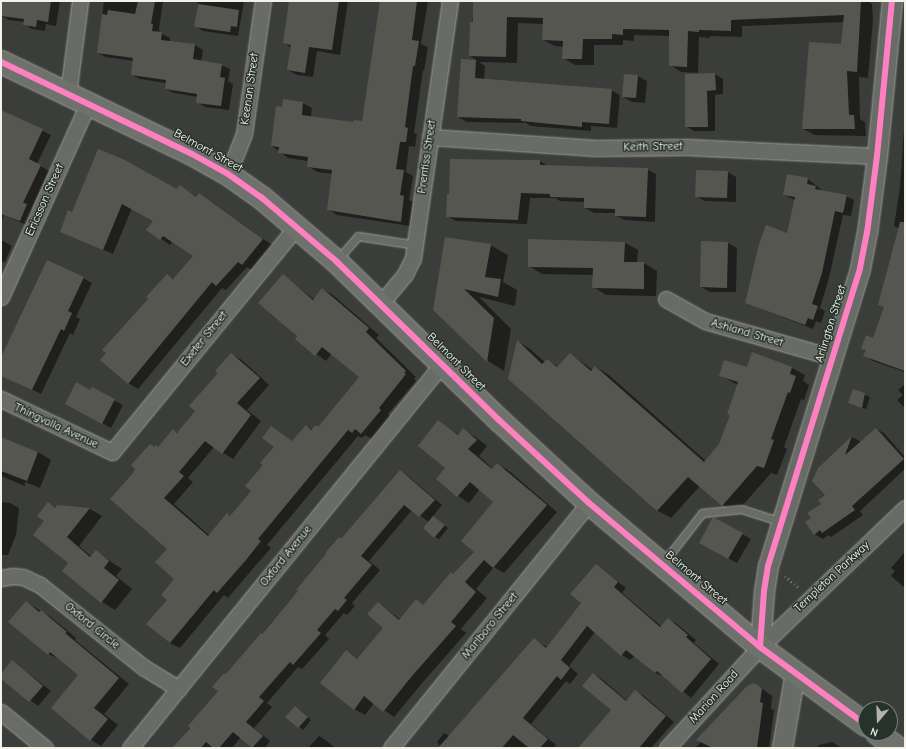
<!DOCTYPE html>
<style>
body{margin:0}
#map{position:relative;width:906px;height:749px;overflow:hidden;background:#3a3d39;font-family:"Comic Neue",sans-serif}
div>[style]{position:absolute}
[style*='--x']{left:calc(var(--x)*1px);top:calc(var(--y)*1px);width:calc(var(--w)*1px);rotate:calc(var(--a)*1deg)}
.shadow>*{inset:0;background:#0007}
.building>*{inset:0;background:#565651}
.path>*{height:2.5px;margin-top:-1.25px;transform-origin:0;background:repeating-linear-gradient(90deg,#707370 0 1px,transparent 0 4px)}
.roads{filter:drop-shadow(0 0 1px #9e9f9b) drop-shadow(0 0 1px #9e9f9b)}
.service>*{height:7px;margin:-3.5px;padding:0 3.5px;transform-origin:3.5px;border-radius:3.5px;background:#686b66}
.minor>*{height:15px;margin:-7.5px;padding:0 7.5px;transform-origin:7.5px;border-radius:7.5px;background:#686b66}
.tertiary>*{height:19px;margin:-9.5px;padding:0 9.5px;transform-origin:9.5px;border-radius:9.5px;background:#686b66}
.primary>*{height:22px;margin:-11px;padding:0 11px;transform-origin:11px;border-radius:11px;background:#6f716c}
.cycleway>*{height:6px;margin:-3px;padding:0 3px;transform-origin:3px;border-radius:3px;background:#ff80c0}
span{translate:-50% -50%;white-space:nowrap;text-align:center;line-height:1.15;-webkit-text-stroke:3px #26332d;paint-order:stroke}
.street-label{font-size:12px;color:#f4f1e8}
.frame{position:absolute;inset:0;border:2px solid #f4f1e8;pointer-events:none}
.north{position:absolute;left:858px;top:701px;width:40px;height:40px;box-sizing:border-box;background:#26332d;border:1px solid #787f78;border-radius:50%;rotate:199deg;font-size:11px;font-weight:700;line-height:16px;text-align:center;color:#f4f1e8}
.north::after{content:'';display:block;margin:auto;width:14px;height:18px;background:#b3b2ab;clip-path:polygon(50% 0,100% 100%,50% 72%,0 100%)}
</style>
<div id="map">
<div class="shadow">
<i style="clip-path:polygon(1px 1px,60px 1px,56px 26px,46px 24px,45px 31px,32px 29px,24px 24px,24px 22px,9px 20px,1px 16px)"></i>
<i style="clip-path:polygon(104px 1px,163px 1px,159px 29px,160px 33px,170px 38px,170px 42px,195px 45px,203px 50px,201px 62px,221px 65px,230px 69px,228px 81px,233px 84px,229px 110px,205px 107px,197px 102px,198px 97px,174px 93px,166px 89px,166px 83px,140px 79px,132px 75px,134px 61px,106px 57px,98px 53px)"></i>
<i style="clip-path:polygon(198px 1px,244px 1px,238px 36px,203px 31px,195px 26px)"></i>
<i style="clip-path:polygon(291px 1px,348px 1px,340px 55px,317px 51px,313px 77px,297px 75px,288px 70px,291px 47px,284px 43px)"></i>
<i style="clip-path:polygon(381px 1px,428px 1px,421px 44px,428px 47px,424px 71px,423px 70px,414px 133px,417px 134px,415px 147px,409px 146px,406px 172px,413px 176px,409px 200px,413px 202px,410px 226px,337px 215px,328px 209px,333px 174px,317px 172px,308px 166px,308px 161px,288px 158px,272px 146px,284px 100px,303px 103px,312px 108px,311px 117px,354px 123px,362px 122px)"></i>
<i style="clip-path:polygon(474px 1px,868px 1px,872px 4px,873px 20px,868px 78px,859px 77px,860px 119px,865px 122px,866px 136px,815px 135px,803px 129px,842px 45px,844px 22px,742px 26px,742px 37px,710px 36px,710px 38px,699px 37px,698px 73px,681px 72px,670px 65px,670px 36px,634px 35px,634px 41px,623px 40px,623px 45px,594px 45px,594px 65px,575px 65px,563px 58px,564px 47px,555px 46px,543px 40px,543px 24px,518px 23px,517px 63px,479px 62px,485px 66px,484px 80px,611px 90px,620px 95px,617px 128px,591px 126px,591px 131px,531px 126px,526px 123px,467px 122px,458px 117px,462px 60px,478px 61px,470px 56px)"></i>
<i style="clip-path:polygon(715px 74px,723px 79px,723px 94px,715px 95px,715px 131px,694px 131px,686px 126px,686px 75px)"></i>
<i style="clip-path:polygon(625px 75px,638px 76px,647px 81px,645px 103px,632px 102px,623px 97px)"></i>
<i style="clip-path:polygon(1px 110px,51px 135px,37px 164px,49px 171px,32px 208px,36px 210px,29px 226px,4px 215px,1px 222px)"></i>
<i style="clip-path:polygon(904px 128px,905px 128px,905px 262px,900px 229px,894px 226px,900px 187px)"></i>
<i style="clip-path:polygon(540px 161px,548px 166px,647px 169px,656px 174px,655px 222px,625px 220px,616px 216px,616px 213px,594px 213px,585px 208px,585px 202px,560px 201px,555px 198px,530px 198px,527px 224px,456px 221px,447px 216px)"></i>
<i style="clip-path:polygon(728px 172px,736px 177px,736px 202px,705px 201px,696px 196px)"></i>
<i style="clip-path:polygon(788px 175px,808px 179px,823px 191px,846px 196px,854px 200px,851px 216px,843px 215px,829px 278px,820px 308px,825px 311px,821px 323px,816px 321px,813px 329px,746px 303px,788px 234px,795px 200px,784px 195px)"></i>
<i style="clip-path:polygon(180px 186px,197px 197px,199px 194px,209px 200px,272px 245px,252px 270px,247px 267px,226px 290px,222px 288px,138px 389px,128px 383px,149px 299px,167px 275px,175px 279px,195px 256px,173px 241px,170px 245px,148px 230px,154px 220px,132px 208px,113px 254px,61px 231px,72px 213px,177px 191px)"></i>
<i style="clip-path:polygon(1px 240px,12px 246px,5px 262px,1px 261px)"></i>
<i style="clip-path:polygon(529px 240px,625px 243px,638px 250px,637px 263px,644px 263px,657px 271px,656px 296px,606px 295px,593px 287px,593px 275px,542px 274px,529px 266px)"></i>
<i style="clip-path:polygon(702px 242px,728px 243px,737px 248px,736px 292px,710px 292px,701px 287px)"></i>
<i style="clip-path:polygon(490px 245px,508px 255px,503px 282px,517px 290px,515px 306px,479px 297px,511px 329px,504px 371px,488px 361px,434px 309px)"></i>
<i style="clip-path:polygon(283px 276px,314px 299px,323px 289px,333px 295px,379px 335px,376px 338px,416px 377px,414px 379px,416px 381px,388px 414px,391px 416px,372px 439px,365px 435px,362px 438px,358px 436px,267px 545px,271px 548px,256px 565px,228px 598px,224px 595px,180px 648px,170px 643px,148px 624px,168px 599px,176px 579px,168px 549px,155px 448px,159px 448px,173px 430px,178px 433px,197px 411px,232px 355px,242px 360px,269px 385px,247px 410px,261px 421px,233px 459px,214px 447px,188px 478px,193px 482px,174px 504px,210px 536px,227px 514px,231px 516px,252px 491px,264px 465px,275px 446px,271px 427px,293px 442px,306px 426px,313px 430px,319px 427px,360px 377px,332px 353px,326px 361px,296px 339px,299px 335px)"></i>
<i style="clip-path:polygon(83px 278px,92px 283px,76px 317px,80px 319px,73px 335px,70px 333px,41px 394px,1px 375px,1px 359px)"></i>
<i style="clip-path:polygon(517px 341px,530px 349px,545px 362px,547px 360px,559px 367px,570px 354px,593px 370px,596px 367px,609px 375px,706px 461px,720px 445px,731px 415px,738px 385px,721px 376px,747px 368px,792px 368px,805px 375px,803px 381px,809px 385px,804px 400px,801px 399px,784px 447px,787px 449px,777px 475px,771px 473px,736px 513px,723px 505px,700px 486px,671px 518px,658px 511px,509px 379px)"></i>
<i style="clip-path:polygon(905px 343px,905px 372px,873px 361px,865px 356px,867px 351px,862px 348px)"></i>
<i style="clip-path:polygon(905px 384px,905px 408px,897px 400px,903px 395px,898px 390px)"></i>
<i style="clip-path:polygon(92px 389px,123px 405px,111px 428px,74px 408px)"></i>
<i style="clip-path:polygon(854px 390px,870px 397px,866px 409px,849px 403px)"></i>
<i style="clip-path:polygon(439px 421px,459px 435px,464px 430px,474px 436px,487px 446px,479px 456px,493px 469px,497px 464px,508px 470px,557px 512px,504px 573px,494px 567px,476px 589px,487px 598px,461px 629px,466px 633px,423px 682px,394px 717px,374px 703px,365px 715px,354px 709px,346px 652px,358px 659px,385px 628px,378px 603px,401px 620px,417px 601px,424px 605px,454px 575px,475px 551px,495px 502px,480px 489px,469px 503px,458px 496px,438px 479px,447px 468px)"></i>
<i style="clip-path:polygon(876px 429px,884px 433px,905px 457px,905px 469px,860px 511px,863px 515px,831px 537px,828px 535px,823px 539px,814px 534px,812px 518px,826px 495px,819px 469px,852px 437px,861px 442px)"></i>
<i style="clip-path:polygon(1px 438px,38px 452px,51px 460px,40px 488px,25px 482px,25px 486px,1px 476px)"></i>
<i style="clip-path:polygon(401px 472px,409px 477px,442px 505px,433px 516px,448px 528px,439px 539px,435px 537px,429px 522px,412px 510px,369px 561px,380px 570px,352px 603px,355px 606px,347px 615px,344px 613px,325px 635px,329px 639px,302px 669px,298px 667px,267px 703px,272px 707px,254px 728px,270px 741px,265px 748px,254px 748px,241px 737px,232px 748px,173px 748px,219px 691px,226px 675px)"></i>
<i style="clip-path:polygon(1px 502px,10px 503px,19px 508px,16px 535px,8px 555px,1px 555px)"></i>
<i style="clip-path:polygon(48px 504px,56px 508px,57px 507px,90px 509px,102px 516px,79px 546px,92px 557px,96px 552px,122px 569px,116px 576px,132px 589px,115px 610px,102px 602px,63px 571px,69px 563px,45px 521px)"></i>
<i style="clip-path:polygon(714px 518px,751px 539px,737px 563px,700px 543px)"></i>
<i style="clip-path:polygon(905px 552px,905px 588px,891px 576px,895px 571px,891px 568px)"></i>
<i style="clip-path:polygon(596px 565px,626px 588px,622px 593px,662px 627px,668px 619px,677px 624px,696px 640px,694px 643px,719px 664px,691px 698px,665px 677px,655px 673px,635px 655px,630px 660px,622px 655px,595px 632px,569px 666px,578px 674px,570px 684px,566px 681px,531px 724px,556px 745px,553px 748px,441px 748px,437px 742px,444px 733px,450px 736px,534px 639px,547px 647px,582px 603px)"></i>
<i style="clip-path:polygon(26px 602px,51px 617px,76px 638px,75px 640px,129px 684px,104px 714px,118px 725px,101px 746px,91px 740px,79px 675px,60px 659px,48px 654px)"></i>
<i style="clip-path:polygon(12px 661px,51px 691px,38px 706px,1px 678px)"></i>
<i style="clip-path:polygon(594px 674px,602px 679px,627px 701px,635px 691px,644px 696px,674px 722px,651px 748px,579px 748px,612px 709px)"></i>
<i style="clip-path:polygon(758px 686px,772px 696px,771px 709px,774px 710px,769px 748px,695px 748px)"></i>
<i style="clip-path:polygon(299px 709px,311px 720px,303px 730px,287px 717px)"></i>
<i style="clip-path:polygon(319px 736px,327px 741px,335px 748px,308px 748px)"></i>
<i style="clip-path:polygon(832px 742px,842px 748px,816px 748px,819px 745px)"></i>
</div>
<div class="building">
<i style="clip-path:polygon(1px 1px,51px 1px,48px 22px,37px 20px,36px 27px,23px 25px,24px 19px,1px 16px)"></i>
<i style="clip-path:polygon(138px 1px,155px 1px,151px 24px,153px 24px,152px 31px,162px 32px,161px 40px,195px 44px,193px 59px,222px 64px,220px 77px,225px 78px,221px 106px,196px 103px,197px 94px,165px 89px,166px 80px,131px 75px,133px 58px,97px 53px,102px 14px,107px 15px,108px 10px,135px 14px)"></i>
<i style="clip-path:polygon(289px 1px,339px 1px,332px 50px,309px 47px,305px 73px,287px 70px,291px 45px,283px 43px)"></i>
<i style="clip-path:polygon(380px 1px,417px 1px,412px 40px,419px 41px,415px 66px,413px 66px,405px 127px,408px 128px,406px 142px,400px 142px,396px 169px,404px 170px,400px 195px,404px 196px,401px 222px,327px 210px,332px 170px,307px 167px,308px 157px,278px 153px,279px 147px,271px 146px,276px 106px,282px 107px,283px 99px,303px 102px,302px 115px,353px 122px,354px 120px,362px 121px)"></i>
<i style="clip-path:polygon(473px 1px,861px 1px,857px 72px,847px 71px,849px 115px,854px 115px,855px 129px,802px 129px,809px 42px,841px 44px,844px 15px,731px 20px,731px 31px,699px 30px,699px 32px,688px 31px,687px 67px,669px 66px,669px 30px,623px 29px,623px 35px,612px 34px,612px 39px,583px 39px,582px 59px,562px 59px,563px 41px,542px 40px,543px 18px,507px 17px,506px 57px,469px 56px,470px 22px,473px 22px)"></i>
<i style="clip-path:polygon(198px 4px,239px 10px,237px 27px,231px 26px,230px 32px,194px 27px)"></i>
<i style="clip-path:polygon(461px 59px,476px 60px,475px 78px,612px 89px,609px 124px,582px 122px,582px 127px,521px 121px,521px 119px,457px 117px)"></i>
<i style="clip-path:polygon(715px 73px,716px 90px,707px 91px,708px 127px,685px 127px,685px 74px)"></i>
<i style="clip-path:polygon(624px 74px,638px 75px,636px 98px,622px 97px)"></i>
<i style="clip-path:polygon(1px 110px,43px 129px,29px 159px,41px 165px,23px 203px,27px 204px,20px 221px,1px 214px)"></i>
<i style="clip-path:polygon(98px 149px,123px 159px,177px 189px,180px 185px,196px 197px,199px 193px,263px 239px,242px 265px,238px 262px,216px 286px,212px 282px,128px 384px,100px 360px,106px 353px,102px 350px,148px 299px,146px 297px,167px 274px,173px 279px,193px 256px,163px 236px,160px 240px,146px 230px,153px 221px,122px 204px,103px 250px,60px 232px,68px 210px,72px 212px)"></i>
<i style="clip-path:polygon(450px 159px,540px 160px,540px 165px,648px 168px,646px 217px,615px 216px,615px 209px,584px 208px,584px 198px,550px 197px,550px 194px,521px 193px,518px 220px,446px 217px,447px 194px,449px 194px)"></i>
<i style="clip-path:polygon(696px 170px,728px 171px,727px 198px,695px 197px)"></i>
<i style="clip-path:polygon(787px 174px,808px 178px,807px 184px,816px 186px,815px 189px,847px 195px,843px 213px,835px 211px,822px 273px,812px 304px,818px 306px,813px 320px,808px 318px,805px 325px,745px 303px,759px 244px,766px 225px,787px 233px,795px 197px,783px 195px)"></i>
<i style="clip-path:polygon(900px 222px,905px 222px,905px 371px,863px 356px,866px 350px,861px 349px,866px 335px,873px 338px,884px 307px,878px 305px)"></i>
<i style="clip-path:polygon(445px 237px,491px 244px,485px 277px,501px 279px,498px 297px,464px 289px,494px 318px,487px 362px,433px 310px)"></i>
<i style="clip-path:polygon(528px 239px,625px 242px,624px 262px,644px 262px,644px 289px,592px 288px,593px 268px,528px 267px)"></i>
<i style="clip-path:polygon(701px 241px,728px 242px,727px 288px,700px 287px)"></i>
<i style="clip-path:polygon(47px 260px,84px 277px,68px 311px,72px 313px,64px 331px,61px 329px,32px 390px,1px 376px,1px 357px)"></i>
<i style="clip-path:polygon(283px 274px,313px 300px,322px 288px,369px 328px,366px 332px,406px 371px,404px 373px,406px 374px,379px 408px,381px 410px,361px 434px,355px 429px,352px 433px,348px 430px,258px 539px,261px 541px,246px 560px,217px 593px,214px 590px,170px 643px,146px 624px,167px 600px,161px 595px,174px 579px,155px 562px,167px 549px,110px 499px,133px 473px,135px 469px,131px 465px,150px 444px,154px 447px,156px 445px,158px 447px,173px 429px,177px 433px,195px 411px,189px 406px,218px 373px,215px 371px,231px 353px,260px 378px,237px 403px,251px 415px,222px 454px,205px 441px,179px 472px,184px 476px,164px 498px,208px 536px,227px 513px,230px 516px,251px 491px,245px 486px,263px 465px,260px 463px,274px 447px,262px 438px,271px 426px,292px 441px,306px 425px,311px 430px,316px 425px,318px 427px,359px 377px,322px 347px,315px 356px,295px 339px,297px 336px,258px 303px)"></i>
<i style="clip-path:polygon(517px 340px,542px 364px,547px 359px,557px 367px,570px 353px,591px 371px,595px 366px,704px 462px,719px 444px,730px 415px,727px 414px,738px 382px,719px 376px,724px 360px,747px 367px,752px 352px,792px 367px,790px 374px,796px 376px,790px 393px,788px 392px,771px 439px,774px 440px,764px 468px,757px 466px,722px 506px,688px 477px,657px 511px,508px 379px)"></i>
<i style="clip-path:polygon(76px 382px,90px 390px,92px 387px,115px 399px,102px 424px,65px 404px)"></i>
<i style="clip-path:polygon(853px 389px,865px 393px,862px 408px,848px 403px)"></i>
<i style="clip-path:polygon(438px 420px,458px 435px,463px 428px,477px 440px,468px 449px,492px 469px,497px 463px,547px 505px,493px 568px,484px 560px,465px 582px,476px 592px,451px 622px,456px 626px,412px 676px,383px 712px,364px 696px,354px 710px,320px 683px,346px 650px,357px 659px,383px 628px,367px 614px,378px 602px,399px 620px,416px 599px,423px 605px,451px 572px,453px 574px,474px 552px,461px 541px,493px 502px,470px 482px,457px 497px,436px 479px,445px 468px,418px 446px)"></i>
<i style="clip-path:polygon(876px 428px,904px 459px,852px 506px,855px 510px,822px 533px,820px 530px,814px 535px,805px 522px,811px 518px,807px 513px,821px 504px,818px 500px,825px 495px,812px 481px,818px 468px,852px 436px,845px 455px)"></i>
<i style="clip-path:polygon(1px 437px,38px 452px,27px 481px,1px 471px)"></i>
<i style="clip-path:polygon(400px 470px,435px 500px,419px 517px,404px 505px,361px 556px,372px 565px,344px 598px,347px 600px,338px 611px,335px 609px,317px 630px,321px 633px,293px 665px,290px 662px,259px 697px,264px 701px,246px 722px,263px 736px,252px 748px,233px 732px,219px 748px,213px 748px,206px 742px,201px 748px,172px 748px,190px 728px,188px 726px,218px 691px,212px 687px,224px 673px,226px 674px,261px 633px,262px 634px,298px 591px,296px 590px,326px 554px,325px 553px,339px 537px,341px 539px)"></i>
<i style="clip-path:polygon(48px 502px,55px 508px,57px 505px,90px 508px,67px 537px,90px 557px,96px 550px,109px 561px,104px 568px,119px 580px,101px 603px,62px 571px,68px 563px,33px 535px,44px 521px,37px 516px)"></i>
<i style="clip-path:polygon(433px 516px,445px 525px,434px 538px,423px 528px)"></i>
<i style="clip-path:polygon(713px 517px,743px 533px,728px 559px,699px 543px)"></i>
<i style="clip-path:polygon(596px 564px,618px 582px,614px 587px,660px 627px,668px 618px,688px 635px,686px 637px,711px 659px,682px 693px,657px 671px,655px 673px,626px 650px,621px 656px,587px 626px,561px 660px,570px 668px,561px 680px,557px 676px,523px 718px,548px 739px,540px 748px,529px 748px,513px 735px,502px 748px,438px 748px,534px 638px,546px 648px,581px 603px,570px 594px)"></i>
<i style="clip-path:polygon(26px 601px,39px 612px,41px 610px,67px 632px,65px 633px,119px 678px,94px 708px,108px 719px,90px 741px,51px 708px,78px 675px,50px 652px,48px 655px,8px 622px)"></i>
<i style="clip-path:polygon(12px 660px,43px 686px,29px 702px,1px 679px,1px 674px)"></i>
<i style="clip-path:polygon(593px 673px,626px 701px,635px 690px,666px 716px,639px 748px,578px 748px,611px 710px,582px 686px)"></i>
<i style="clip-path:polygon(753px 683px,758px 685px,762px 689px,760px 702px,763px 703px,757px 748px,713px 748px,696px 740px,747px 686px)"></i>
<i style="clip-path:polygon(295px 706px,308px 717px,298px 728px,285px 717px)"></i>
</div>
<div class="path">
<i style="--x:785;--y:576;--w:17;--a:40"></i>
</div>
<div class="roads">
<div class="service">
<i style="--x:338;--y:259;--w:30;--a:-49"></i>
<i style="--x:358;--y:236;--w:59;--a:8.8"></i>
<i style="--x:663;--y:563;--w:63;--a:-52"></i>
<i style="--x:702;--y:513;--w:39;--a:-6"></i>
<i style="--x:741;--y:509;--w:43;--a:17.6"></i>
</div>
<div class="minor">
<i style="--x:68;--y:94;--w:94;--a:-82.6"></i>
<i style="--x:430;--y:137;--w:166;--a:3.8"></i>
<i style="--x:596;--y:148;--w:90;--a:-0.6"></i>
<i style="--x:686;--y:147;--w:191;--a:2.7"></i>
<i style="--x:228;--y:174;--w:43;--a:-68.2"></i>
<i style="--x:244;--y:134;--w:134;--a:-81.9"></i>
<i style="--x:1;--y:297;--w:213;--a:-65.8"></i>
<i style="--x:666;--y:299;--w:45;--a:29.4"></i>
<i style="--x:705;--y:321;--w:132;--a:15.8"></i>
<i style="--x:381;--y:303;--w:38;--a:-50"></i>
<i style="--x:405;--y:274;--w:18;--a:-63"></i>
<i style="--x:413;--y:258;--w:260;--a:-81.8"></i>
<i style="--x:1;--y:399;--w:123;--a:25.5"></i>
<i style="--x:112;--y:452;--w:292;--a:-50.7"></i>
<i style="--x:1;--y:578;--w:11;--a:-10"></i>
<i style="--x:12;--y:576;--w:11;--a:5"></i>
<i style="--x:23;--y:577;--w:19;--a:25"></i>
<i style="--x:40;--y:585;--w:132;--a:38.5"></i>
<i style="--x:143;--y:667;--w:42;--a:31.4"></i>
<i style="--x:1;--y:712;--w:57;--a:39.3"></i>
<i style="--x:130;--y:748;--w:495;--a:-50.9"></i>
<i style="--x:391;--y:748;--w:315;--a:-51.1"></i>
<i style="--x:667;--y:748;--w:137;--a:-47.4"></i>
<i style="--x:760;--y:647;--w:201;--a:-43.8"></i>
</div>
<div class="tertiary">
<i style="--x:760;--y:647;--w:56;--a:-85.9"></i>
<i style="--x:764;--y:591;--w:25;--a:-81"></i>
<i style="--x:768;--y:566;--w:312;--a:-72.8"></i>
<i style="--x:860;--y:268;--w:36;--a:-79"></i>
<i style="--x:867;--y:233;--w:78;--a:-82.6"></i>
<i style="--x:877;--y:156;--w:156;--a:-84.5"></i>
<i style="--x:782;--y:748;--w:77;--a:-80.3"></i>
</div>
<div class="primary">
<i style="--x:1;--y:62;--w:212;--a:25.7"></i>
<i style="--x:192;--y:154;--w:41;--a:29.1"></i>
<i style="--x:228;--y:174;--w:42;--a:35.2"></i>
<i style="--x:262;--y:198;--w:97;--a:40.4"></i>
<i style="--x:336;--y:261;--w:228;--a:44.3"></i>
<i style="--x:499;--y:420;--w:122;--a:42.7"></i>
<i style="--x:589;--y:503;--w:224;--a:40.1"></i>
<i style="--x:760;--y:647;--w:132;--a:36.3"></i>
<i style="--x:877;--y:733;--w:26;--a:36"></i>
</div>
</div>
<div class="cycleway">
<i style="--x:1;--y:62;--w:212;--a:25.7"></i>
<i style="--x:192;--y:154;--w:41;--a:29.1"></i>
<i style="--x:228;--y:174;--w:42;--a:35.2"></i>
<i style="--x:262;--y:198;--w:97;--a:40.4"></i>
<i style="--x:336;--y:261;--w:228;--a:44.3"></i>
<i style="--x:499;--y:420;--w:122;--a:42.7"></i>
<i style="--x:589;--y:503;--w:224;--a:40.1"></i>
<i style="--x:760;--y:647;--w:132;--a:36.3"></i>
<i style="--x:760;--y:647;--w:56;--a:-85.9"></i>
<i style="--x:764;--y:591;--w:25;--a:-81"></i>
<i style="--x:768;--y:566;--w:312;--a:-72.8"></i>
<i style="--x:860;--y:268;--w:36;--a:-79"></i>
<i style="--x:867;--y:233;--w:78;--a:-82.6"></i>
<i style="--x:877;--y:156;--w:156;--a:-84.5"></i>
</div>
<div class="street-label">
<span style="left:250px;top:89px;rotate:-82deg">Keenan Street</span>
<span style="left:653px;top:147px;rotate:-1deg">Keith Street</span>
<span style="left:208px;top:151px;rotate:29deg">Belmont Street</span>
<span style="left:427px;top:157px;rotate:-82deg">Prentiss Street</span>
<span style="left:45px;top:200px;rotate:-66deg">Ericsson Street</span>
<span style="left:831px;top:324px;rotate:-73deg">Arlington Street</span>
<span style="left:747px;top:333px;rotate:16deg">Ashland Street</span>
<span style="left:204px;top:339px;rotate:-51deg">Exeter Street</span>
<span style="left:456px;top:362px;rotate:45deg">Belmont Street</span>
<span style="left:56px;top:426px;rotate:25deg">Thingvalla Avenue</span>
<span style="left:286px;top:556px;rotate:-51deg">Oxford Avenue</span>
<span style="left:832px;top:577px;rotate:-43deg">Templeton Parkway</span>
<span style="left:696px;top:578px;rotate:40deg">Belmont Street</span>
<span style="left:92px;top:626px;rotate:39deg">Oxford Circle</span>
<span style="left:490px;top:626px;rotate:-51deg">Marlboro Street</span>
<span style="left:714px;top:697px;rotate:-48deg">Marion Road</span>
</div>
<div class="frame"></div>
<div class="north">N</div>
</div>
